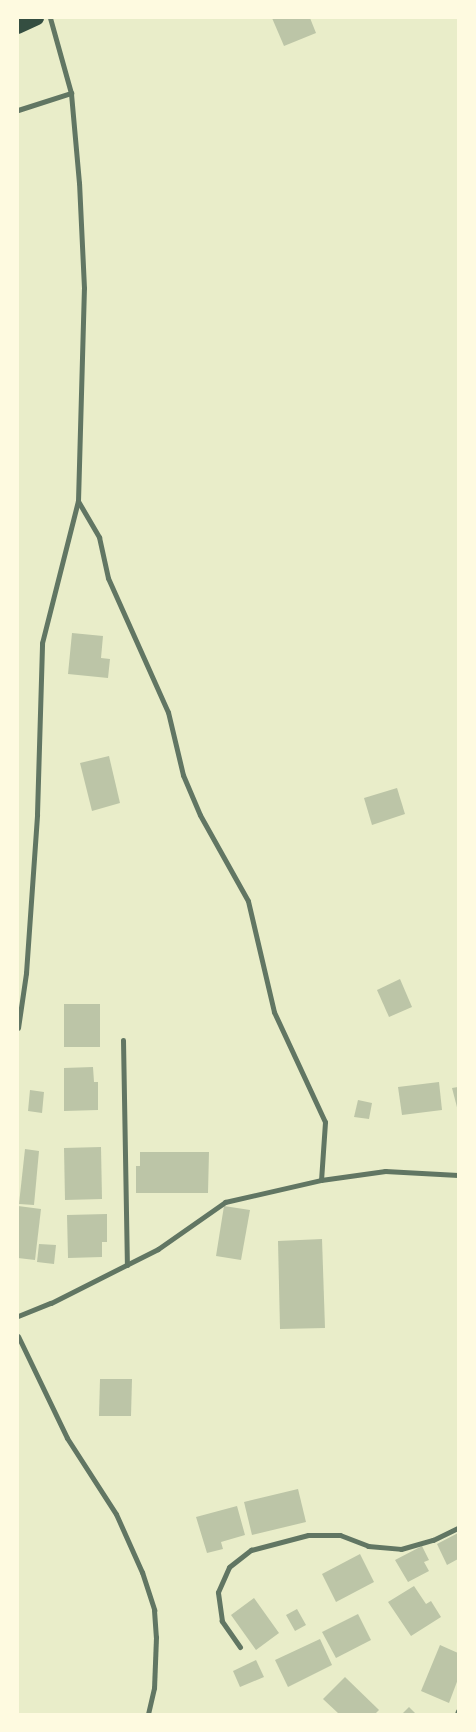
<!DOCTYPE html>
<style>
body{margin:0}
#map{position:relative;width:476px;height:1732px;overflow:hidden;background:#e9edc9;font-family:"Fira Sans",sans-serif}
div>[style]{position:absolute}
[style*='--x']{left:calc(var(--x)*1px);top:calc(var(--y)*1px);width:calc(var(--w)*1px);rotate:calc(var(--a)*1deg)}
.building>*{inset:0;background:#bcc5a7}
.minor>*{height:5px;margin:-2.5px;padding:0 2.5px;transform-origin:2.5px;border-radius:2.5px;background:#617663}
.trunk>*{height:14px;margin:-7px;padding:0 7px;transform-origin:7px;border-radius:7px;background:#344e41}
span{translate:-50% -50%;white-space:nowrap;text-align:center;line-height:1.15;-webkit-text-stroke:4px #fefae0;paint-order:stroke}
.frame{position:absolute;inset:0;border:19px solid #fefae0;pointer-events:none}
</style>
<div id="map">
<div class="building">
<i style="clip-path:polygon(272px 18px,310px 18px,316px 33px,284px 46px)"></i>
<i style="clip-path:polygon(72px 633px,103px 636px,101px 658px,110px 659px,108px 678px,68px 674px)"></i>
<i style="clip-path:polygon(109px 756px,120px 803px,92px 811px,80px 763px)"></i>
<i style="clip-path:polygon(397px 788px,405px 814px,372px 825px,364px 798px)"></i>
<i style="clip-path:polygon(400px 979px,412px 1007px,389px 1017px,377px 990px)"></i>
<i style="clip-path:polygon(64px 1004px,100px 1004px,100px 1047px,64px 1047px)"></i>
<i style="clip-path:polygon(93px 1067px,94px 1082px,98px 1082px,98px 1110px,64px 1111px,64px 1068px)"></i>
<i style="clip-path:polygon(439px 1082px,442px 1110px,402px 1115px,398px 1087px)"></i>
<i style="clip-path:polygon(458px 1087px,458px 1111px,452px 1088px)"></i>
<i style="clip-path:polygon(30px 1090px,44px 1092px,42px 1113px,28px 1111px)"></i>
<i style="clip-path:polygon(358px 1100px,372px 1103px,369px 1119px,354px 1117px)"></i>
<i style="clip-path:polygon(101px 1147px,102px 1199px,65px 1200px,64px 1148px)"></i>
<i style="clip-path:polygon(25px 1149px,39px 1151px,34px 1205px,19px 1204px)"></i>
<i style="clip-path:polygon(140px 1152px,209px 1152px,208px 1193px,136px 1193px,136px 1166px,140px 1166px)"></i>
<i style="clip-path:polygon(18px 1206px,41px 1209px,35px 1260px,18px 1258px)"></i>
<i style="clip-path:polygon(224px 1206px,250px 1210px,241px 1260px,216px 1256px)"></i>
<i style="clip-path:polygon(107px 1214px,107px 1242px,102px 1242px,102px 1257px,68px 1258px,67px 1215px)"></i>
<i style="clip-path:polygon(322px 1239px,325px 1328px,280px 1329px,278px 1241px)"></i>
<i style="clip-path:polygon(39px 1244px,56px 1245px,54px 1264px,37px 1262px)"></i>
<i style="clip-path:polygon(100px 1379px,132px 1379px,131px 1416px,99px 1416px)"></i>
<i style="clip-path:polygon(298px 1489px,306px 1522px,252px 1535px,244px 1502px)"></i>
<i style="clip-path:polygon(237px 1506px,245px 1535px,221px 1542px,223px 1549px,207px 1553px,196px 1517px)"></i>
<i style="clip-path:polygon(458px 1533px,458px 1559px,447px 1565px,437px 1544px)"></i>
<i style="clip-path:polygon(422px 1546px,429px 1560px,424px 1562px,429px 1571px,408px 1582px,395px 1560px)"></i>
<i style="clip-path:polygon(360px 1554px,374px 1582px,336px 1602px,322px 1574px)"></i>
<i style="clip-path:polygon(414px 1586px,426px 1604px,431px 1601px,441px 1617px,411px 1636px,388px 1602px)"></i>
<i style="clip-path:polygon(254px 1598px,279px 1633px,256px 1650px,231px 1615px)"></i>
<i style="clip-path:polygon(297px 1609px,306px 1625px,295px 1631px,286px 1615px)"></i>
<i style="clip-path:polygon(358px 1614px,371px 1640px,336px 1658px,322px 1632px)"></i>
<i style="clip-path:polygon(320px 1639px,332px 1665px,288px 1687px,275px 1660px)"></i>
<i style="clip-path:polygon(440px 1645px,458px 1653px,458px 1679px,449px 1703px,421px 1691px)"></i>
<i style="clip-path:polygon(256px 1660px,264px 1677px,240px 1687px,233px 1671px)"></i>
<i style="clip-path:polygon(345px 1677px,379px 1710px,375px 1714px,339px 1714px,323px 1699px)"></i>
<i style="clip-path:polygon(409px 1707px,416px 1714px,402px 1714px)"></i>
</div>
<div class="minor">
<i style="--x:18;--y:110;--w:56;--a:-17.8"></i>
<i style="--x:78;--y:501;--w:42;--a:59.7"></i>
<i style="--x:99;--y:537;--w:42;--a:77.6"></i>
<i style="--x:108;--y:578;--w:147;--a:65.9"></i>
<i style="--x:168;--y:712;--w:65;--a:76.6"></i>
<i style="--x:183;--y:775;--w:43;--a:67"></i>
<i style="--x:200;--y:815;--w:98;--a:60.8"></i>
<i style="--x:248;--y:901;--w:114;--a:76.8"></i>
<i style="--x:274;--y:1012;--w:121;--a:65.1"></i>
<i style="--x:325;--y:1122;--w:58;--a:93.9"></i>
<i style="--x:321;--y:1180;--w:65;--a:-8"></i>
<i style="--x:385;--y:1171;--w:73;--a:3.1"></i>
<i style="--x:18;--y:1028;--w:56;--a:-81.7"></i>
<i style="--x:26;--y:973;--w:159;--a:-86"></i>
<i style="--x:37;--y:814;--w:171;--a:-88.3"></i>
<i style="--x:42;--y:643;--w:146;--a:-75.8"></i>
<i style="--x:78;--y:501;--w:213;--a:-88.4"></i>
<i style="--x:84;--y:288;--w:105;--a:-92.7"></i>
<i style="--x:79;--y:183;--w:90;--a:-95.1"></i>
<i style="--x:71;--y:93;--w:78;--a:-105.6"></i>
<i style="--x:123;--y:1040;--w:225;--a:89"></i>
<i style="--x:18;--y:1316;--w:35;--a:-22"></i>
<i style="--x:51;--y:1303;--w:120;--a:-26.8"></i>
<i style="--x:158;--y:1249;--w:82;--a:-35"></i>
<i style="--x:225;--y:1202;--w:98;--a:-12.9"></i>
<i style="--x:18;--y:1336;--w:113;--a:64.3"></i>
<i style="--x:67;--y:1438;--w:90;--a:57.2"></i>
<i style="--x:116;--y:1514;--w:64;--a:65.9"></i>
<i style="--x:142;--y:1572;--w:40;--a:72"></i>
<i style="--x:154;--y:1610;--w:27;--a:86"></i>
<i style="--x:156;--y:1637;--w:51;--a:92.2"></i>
<i style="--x:154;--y:1688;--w:27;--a:103"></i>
<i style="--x:240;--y:1647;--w:32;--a:-125"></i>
<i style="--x:222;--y:1621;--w:29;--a:-98"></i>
<i style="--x:218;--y:1592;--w:27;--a:-66"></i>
<i style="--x:229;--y:1567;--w:28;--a:-38"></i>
<i style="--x:251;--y:1550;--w:59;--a:-14.7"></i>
<i style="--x:308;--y:1535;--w:32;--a:0"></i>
<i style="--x:340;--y:1535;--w:30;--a:21"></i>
<i style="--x:368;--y:1546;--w:33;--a:5"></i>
<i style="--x:401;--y:1549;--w:33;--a:-16"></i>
<i style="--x:433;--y:1540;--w:28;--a:-26"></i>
<i style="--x:457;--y:1714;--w:3;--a:-72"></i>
</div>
<div class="trunk">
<i style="--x:18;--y:27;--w:21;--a:-25"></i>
</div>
<div class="frame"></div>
</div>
